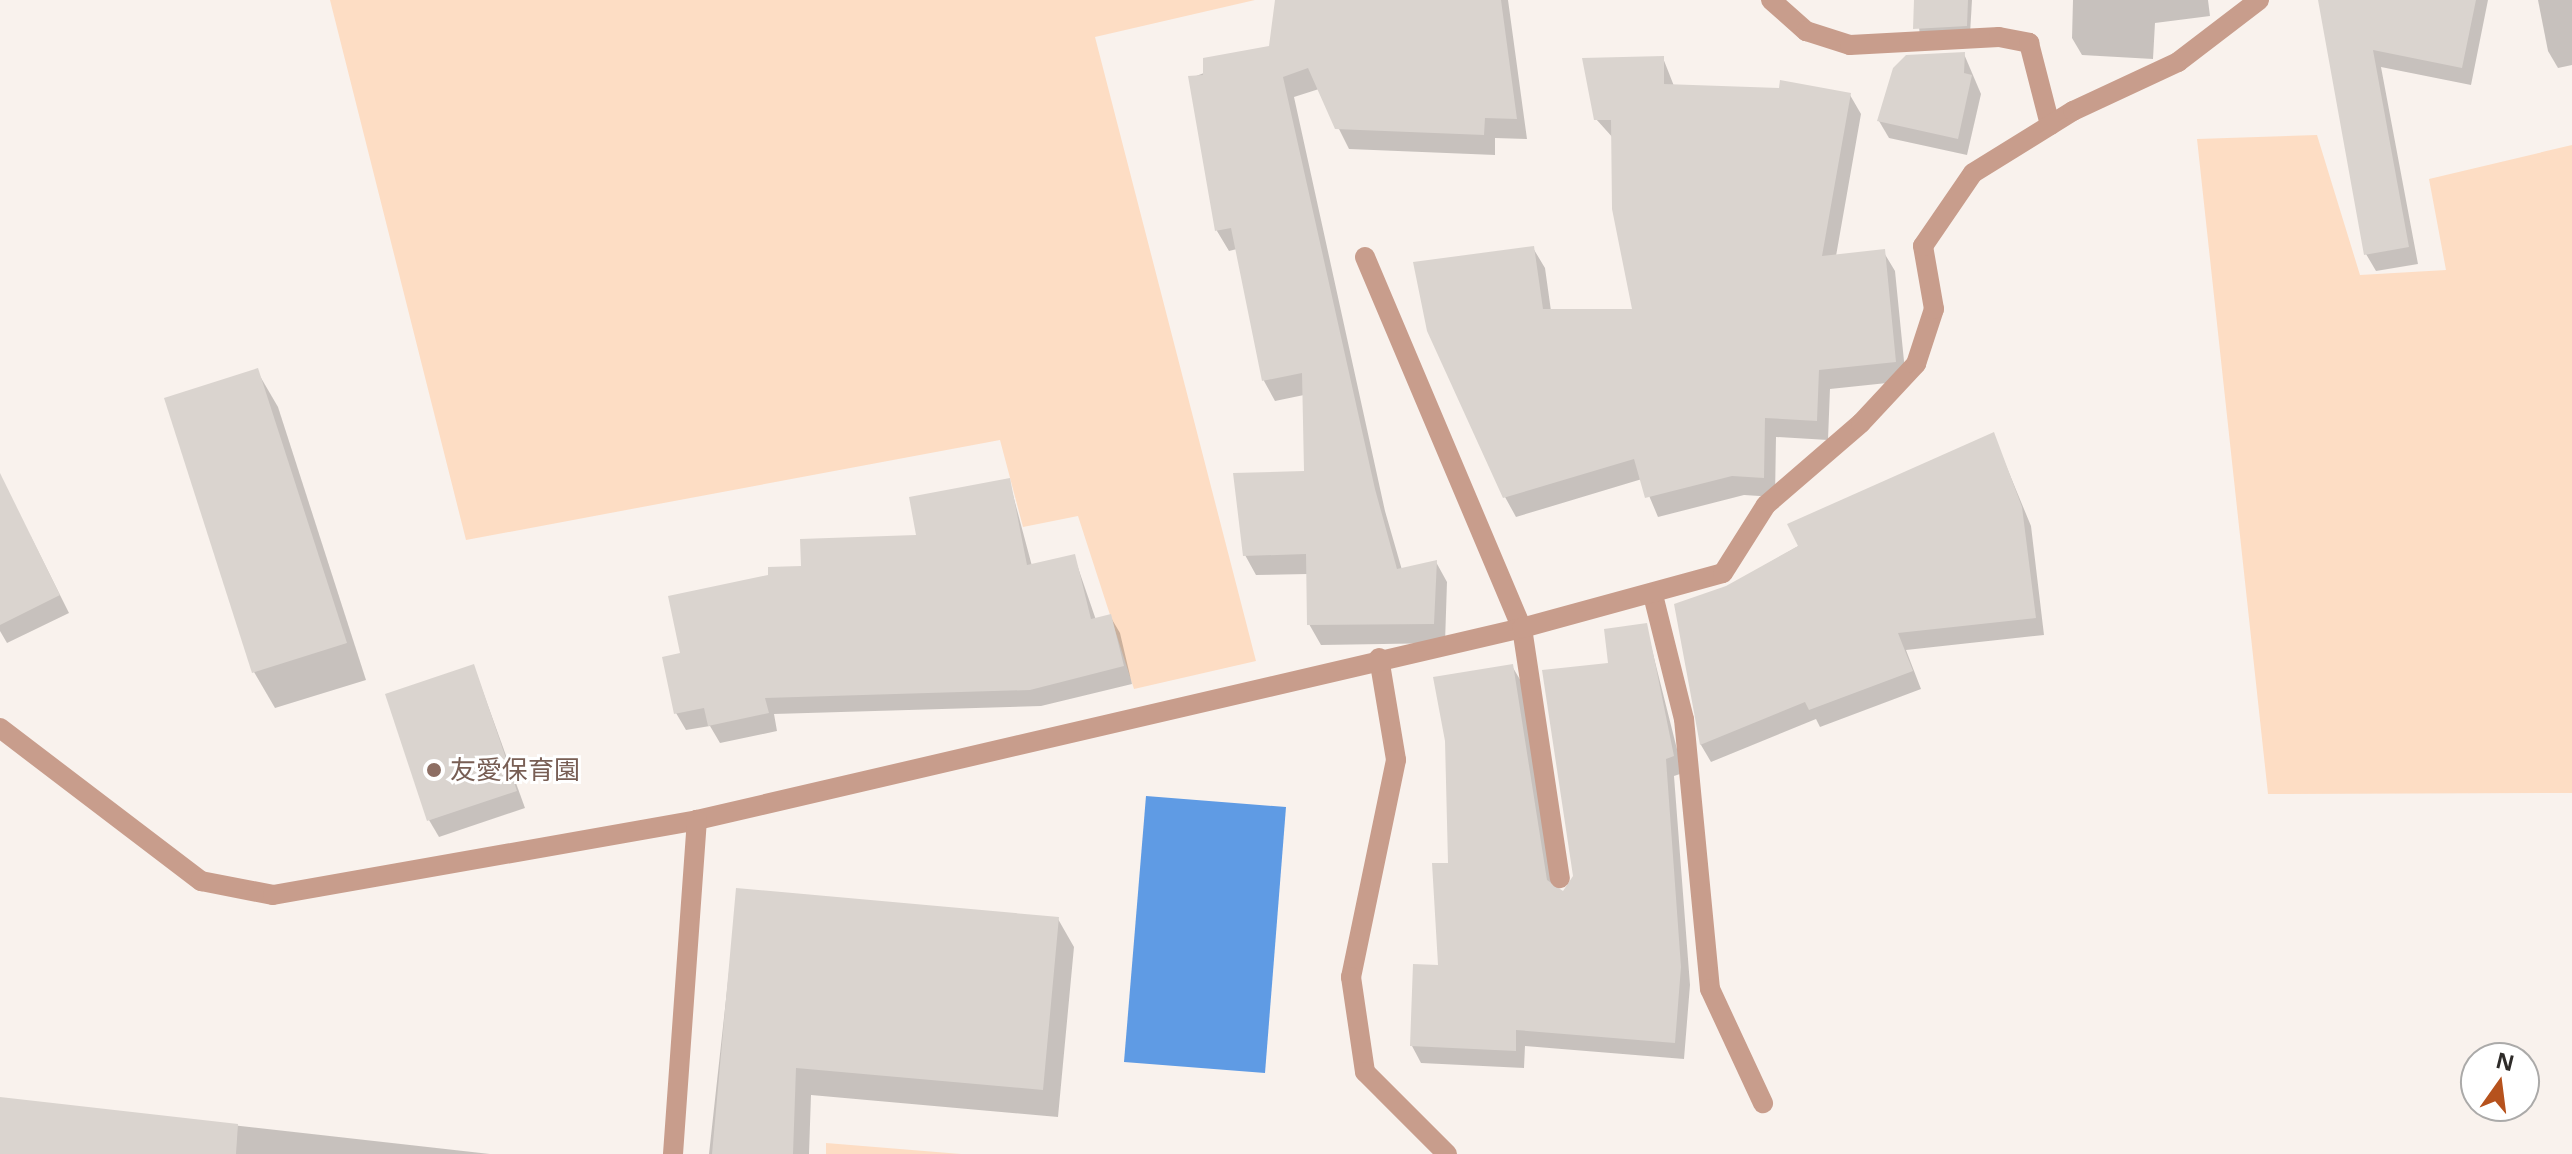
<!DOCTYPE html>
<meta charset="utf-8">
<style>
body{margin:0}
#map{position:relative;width:2572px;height:1154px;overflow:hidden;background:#f9f2ed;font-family:"Open Sans","Noto Sans JP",sans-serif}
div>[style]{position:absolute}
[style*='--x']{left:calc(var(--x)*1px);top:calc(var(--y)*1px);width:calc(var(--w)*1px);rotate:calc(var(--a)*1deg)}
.green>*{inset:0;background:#fdddc4}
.water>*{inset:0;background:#5f9be4}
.shadow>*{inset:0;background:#0003}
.building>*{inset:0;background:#dad4cf}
.street>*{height:20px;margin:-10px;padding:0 10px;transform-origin:10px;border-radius:10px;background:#c89d8c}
.dots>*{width:22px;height:22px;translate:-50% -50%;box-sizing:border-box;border:4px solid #fff;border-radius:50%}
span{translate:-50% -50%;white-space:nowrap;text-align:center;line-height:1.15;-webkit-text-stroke:6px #fff;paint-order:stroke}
.education-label{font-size:26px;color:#785e54}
.left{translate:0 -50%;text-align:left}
.north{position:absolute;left:2460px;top:1042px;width:80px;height:80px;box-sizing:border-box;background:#fff;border:2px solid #abaaa9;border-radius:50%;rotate:14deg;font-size:22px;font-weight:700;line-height:32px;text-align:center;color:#2e2b29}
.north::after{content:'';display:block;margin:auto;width:28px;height:36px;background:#b6521d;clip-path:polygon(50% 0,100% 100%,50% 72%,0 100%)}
</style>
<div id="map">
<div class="green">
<i style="clip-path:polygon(330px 0,1255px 0,1095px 37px,1256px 661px,1134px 689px,1078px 516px,1023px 527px,1000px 440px,466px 540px)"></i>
<i style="clip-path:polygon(2317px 135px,2360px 275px,2446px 270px,2429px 179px,2572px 145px,2572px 793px,2268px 794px,2197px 139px)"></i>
<i style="clip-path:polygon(826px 1143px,961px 1154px,826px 1154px)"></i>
</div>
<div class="water">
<i style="clip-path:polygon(1146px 796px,1286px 807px,1265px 1073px,1124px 1062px)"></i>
</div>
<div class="shadow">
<i style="clip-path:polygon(1277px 0,1508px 0,1527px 139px,1495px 138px,1495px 155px,1349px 149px,1319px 89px,1294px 97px,1385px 511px,1402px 570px,1436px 562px,1447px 582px,1445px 643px,1321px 645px,1309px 624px,1308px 574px,1256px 575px,1245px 555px,1306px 473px,1304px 395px,1275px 401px,1264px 381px,1237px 249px,1229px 251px,1217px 231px,1191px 78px,1271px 47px)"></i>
<i style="clip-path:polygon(1916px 0,1972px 0,1970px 34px,1920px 36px)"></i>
<i style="clip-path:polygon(2073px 0,2208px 0,2210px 16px,2155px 23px,2153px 59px,2082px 55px,2072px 38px)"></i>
<i style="clip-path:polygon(2323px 0,2488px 0,2471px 85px,2381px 67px,2418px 264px,2376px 271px,2366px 254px)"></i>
<i style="clip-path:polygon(2538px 0,2572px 0,2572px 65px,2558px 68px,2548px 51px)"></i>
<i style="clip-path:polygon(1964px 54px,1981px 94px,1967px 155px,1889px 138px,1879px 121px)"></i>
<i style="clip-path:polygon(1663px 58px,1674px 86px,1850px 95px,1861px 114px,1836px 256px,1883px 251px,1895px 271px,1906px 381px,1830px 389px,1828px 440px,1776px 437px,1775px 497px,1744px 495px,1658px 517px,1642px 479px,1516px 517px,1505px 497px,1533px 248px,1545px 268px,1551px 311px,1635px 311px,1614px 139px,1596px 119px)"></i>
<i style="clip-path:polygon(257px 371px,278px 407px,366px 680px,275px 708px,254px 672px)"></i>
<i style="clip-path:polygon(1993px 434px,2031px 526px,2044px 635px,1906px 650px,1921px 689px,1820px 727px,1816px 719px,1711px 762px,1701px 745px,1676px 605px,1727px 587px)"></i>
<i style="clip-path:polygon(1009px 480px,1032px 566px,1074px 556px,1096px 620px,1110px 616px,1120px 633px,1132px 684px,1041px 706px,774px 714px,777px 731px,720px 743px,710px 726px,686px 730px,676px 713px,683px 655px,803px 568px,919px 537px)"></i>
<i style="clip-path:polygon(0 531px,31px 537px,69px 613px,7px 643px,0 631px)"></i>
<i style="clip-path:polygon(1646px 626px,1683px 773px,1674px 776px,1690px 985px,1684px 1059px,1525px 1046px,1524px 1068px,1421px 1063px,1412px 1046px,1440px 967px,1450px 865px,1512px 666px,1522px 683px,1554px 887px,1563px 893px,1575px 877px,1611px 665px)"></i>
<i style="clip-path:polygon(474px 667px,525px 808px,439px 837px,429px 820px)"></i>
<i style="clip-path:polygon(738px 890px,1058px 919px,1074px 947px,1058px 1117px,811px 1095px,809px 1154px,709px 1154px)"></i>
<i style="clip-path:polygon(0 1099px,490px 1154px,0 1154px)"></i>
</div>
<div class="building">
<i style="clip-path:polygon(1275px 0,1501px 0,1517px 119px,1485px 118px,1484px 135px,1335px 129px,1308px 68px,1283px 77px,1375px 489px,1397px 569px,1437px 560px,1434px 624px,1307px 625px,1306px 554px,1243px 556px,1233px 473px,1304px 471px,1302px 373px,1262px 381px,1231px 228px,1215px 231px,1188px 76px,1203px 75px,1203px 58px,1269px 46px)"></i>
<i style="clip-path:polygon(1914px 0,1968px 0,1967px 26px,1913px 29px)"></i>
<i style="clip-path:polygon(2318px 0,2476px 0,2462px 68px,2373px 50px,2409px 247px,2364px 255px)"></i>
<i style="clip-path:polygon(1965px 52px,1964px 73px,1972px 75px,1958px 139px,1877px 121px,1893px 68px,1906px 55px)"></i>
<i style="clip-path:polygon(1664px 56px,1664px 84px,1779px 88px,1780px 80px,1851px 93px,1822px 256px,1885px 249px,1896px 362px,1819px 370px,1817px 421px,1765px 418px,1764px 478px,1732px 476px,1645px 498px,1634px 459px,1503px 498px,1427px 331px,1413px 262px,1534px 246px,1543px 309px,1632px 309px,1612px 209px,1611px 120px,1594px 120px,1582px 58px)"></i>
<i style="clip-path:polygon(258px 368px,347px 643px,252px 673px,164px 398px)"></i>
<i style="clip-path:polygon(1994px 432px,2022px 507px,2036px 618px,1898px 633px,1913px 671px,1809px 710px,1805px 702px,1700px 745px,1674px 604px,1726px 586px,1798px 546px,1787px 524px)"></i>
<i style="clip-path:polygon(0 473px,60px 595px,0 625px)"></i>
<i style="clip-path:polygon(1010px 478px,1027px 565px,1075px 554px,1091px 619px,1111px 614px,1124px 666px,1030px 690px,765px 698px,769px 713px,708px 726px,704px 708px,674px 714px,662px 657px,680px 653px,668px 596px,768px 575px,768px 567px,801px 566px,800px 539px,916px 535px,909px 497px)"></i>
<i style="clip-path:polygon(1647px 623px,1674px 756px,1666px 759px,1681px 967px,1675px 1043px,1516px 1030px,1516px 1051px,1410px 1046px,1413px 964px,1438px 965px,1432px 863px,1448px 863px,1445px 741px,1433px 677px,1513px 664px,1547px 880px,1563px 891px,1573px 876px,1542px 670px,1608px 663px,1604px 629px)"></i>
<i style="clip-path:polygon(474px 664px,517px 791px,427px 821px,385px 694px)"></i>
<i style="clip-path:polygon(736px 888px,1059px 917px,1043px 1090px,796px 1068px,793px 1154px,712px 1154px)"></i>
<i style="clip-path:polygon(0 1097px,238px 1124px,236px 1154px,0 1154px)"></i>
</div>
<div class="street">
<i style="--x:1771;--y:0;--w:47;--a:41.5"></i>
<i style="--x:1806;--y:31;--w:46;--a:17.7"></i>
<i style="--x:1850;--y:45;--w:149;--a:-3.1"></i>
<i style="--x:1999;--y:37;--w:31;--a:11"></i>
<i style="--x:2029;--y:43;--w:85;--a:75.6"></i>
<i style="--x:1365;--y:257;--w:403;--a:67.1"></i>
<i style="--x:1522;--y:628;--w:253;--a:81.4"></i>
<i style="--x:1653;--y:595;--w:128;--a:76"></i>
<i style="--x:1684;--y:719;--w:271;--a:84.5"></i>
<i style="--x:1710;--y:989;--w:126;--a:65.1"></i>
<i style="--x:1379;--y:658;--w:103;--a:80.5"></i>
<i style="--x:1396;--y:760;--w:222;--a:101.7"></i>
<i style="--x:1351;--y:977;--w:96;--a:81.6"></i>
<i style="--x:1365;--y:1072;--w:116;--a:45"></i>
<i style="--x:0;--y:728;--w:253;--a:37.3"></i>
<i style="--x:201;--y:881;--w:73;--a:11"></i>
<i style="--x:273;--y:895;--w:431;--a:-10"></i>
<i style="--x:697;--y:820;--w:847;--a:-13.1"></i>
<i style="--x:1522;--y:628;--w:208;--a:-15.3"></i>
<i style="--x:1723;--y:573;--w:80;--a:-57.7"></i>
<i style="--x:1766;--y:505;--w:125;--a:-40.8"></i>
<i style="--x:1861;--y:423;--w:81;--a:-47"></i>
<i style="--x:1916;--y:364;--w:58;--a:-71.9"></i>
<i style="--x:1934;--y:309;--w:64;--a:-99.9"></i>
<i style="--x:1923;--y:246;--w:88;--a:-55.6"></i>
<i style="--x:1973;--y:173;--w:118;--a:-31.8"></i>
<i style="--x:2073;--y:111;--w:116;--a:-25"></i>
<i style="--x:2178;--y:62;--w:102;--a:-37.4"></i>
<i style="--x:673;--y:1154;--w:335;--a:-85.9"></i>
</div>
<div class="dots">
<i style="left:434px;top:770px;background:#8d6e63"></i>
</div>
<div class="education-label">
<span class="left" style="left:450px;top:770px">友愛保育園</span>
</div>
<div class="north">N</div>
</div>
